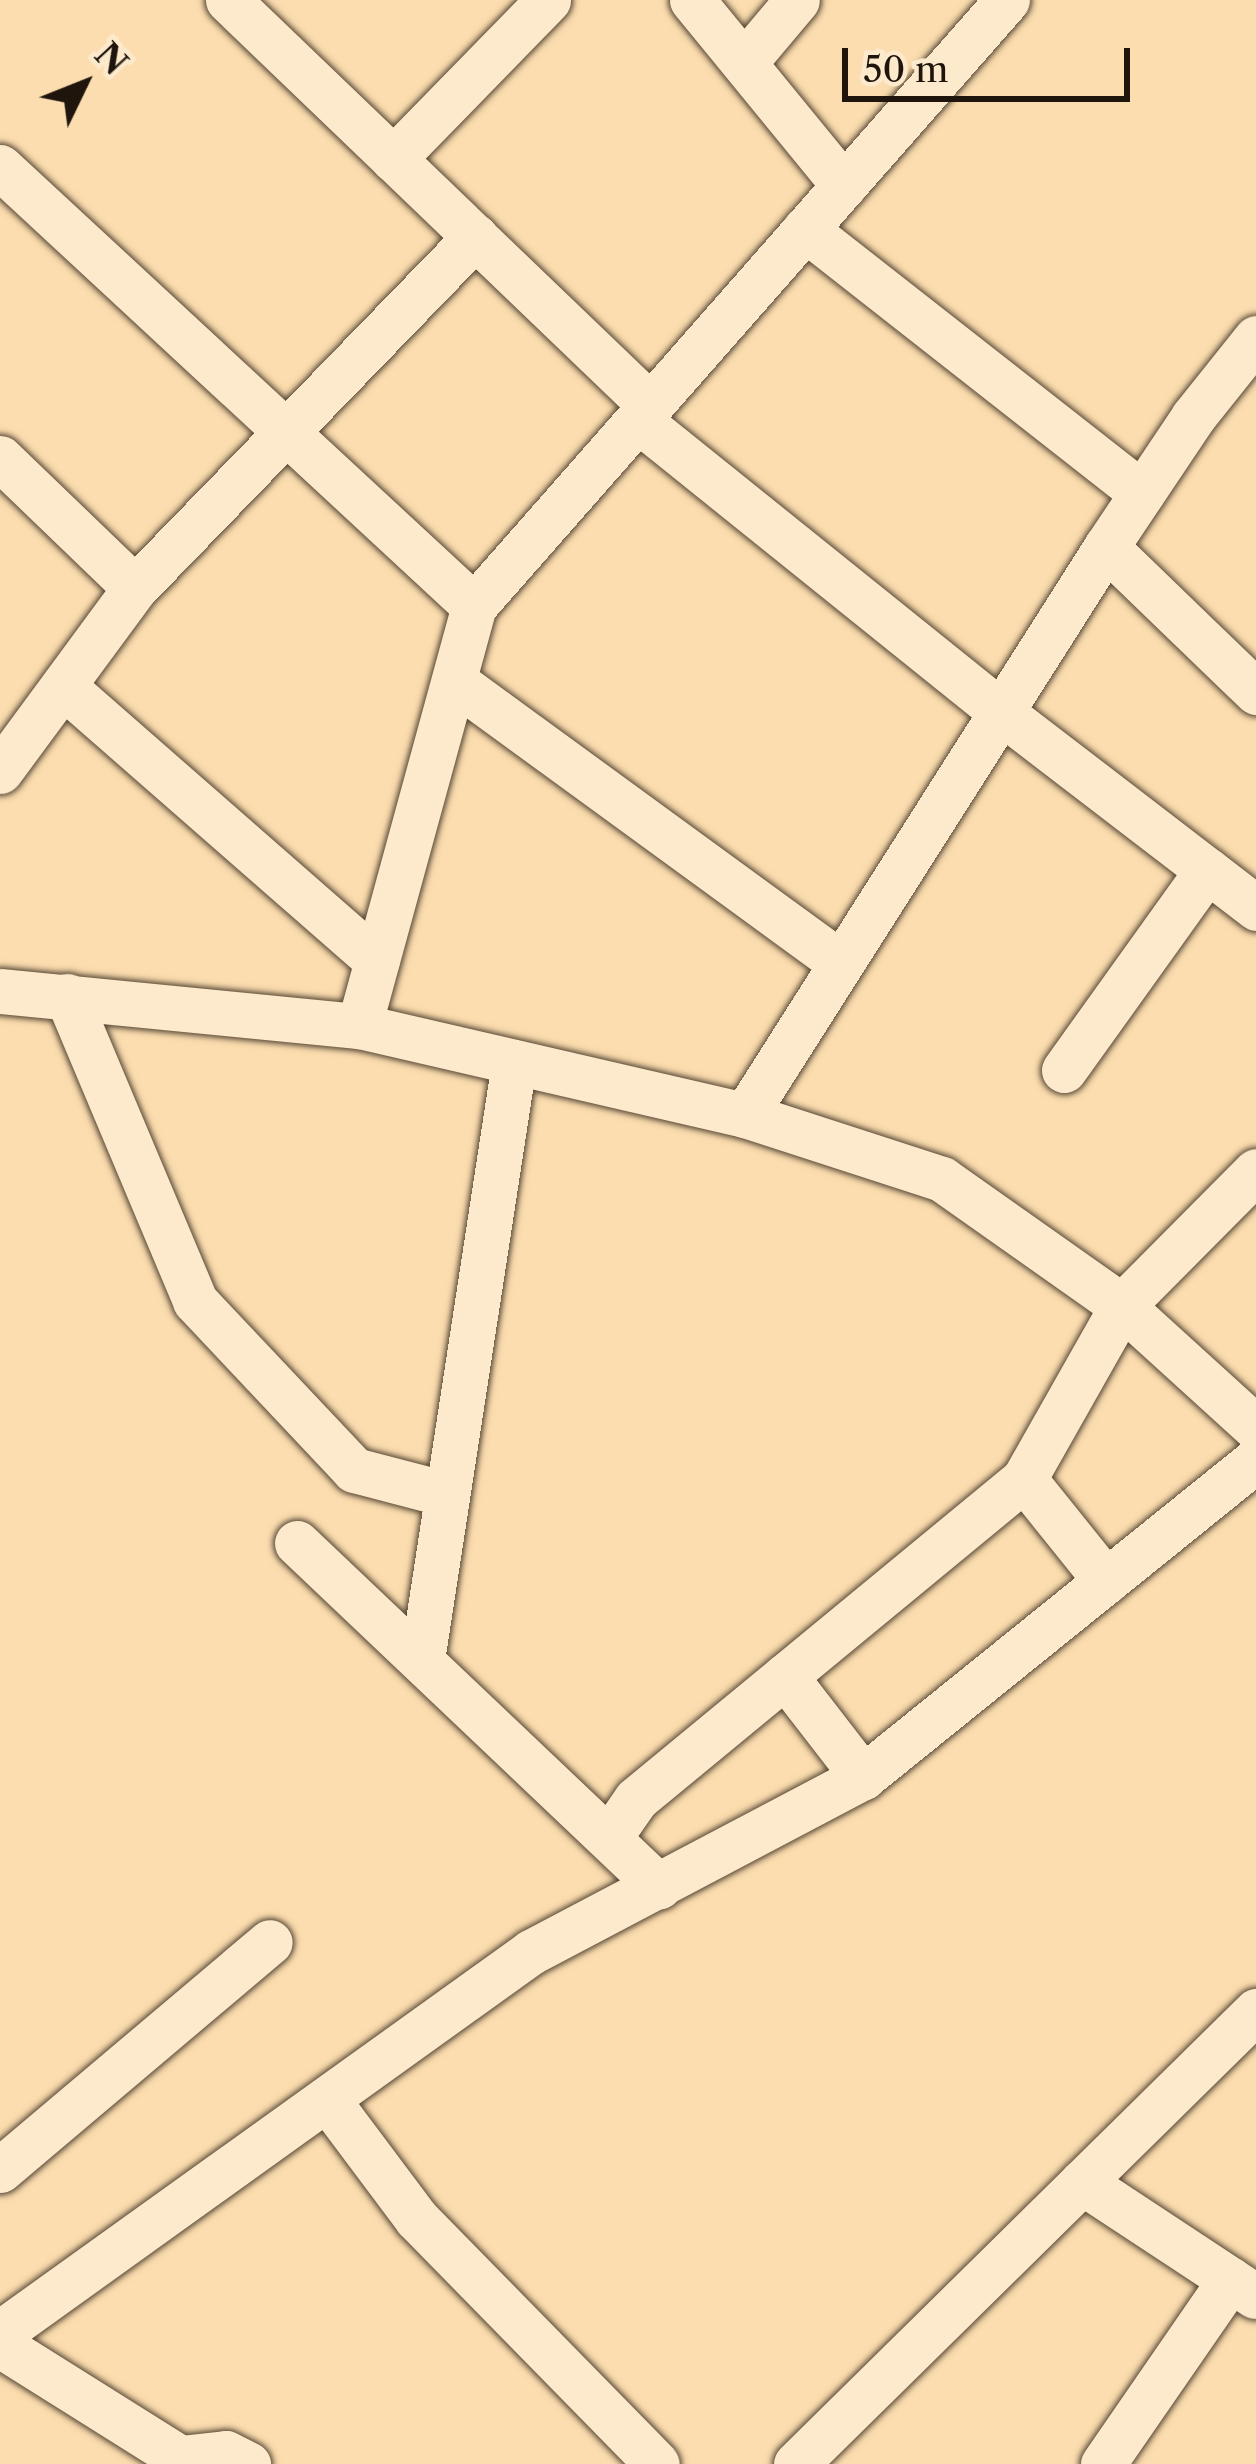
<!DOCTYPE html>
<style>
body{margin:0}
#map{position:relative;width:1256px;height:2464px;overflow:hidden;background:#fcddaf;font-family:"Libre Caslon Text",serif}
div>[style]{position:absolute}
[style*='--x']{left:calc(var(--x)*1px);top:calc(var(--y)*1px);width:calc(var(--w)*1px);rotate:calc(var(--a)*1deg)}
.roads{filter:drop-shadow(0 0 3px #564735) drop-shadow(0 0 3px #564735)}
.minor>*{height:45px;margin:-22.5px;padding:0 22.5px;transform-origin:22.5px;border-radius:22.5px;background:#fde9cb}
span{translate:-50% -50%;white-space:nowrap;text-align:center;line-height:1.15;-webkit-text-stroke:12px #fde9cb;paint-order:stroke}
.north{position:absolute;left:24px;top:24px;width:120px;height:120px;-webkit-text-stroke:9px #fde9cb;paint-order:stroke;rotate:47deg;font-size:33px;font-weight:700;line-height:48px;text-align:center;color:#1f150c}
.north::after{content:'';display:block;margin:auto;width:42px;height:54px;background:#1f150c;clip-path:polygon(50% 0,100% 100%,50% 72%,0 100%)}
.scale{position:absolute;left:842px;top:48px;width:288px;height:54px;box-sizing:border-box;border:6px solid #1f150c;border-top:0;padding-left:15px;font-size:36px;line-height:42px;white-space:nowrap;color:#1f150c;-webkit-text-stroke:9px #fde9cb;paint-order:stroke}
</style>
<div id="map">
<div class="roads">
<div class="minor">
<i style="--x:228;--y:0;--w:586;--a:43.83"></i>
<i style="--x:692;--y:0;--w:240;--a:50.7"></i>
<i style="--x:744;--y:63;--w:82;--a:-49.9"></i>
<i style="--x:393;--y:159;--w:222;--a:-45.7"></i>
<i style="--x:0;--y:167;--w:646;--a:42.8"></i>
<i style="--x:805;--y:229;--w:428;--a:38.1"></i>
<i style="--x:638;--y:420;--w:466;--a:38.8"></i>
<i style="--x:1001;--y:712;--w:322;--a:37.5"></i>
<i style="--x:0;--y:458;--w:187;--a:43.9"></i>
<i style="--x:1106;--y:547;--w:209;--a:44"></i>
<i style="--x:454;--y:681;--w:479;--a:36.1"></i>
<i style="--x:63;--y:686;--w:417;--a:41.2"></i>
<i style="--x:0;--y:771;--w:227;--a:-53.6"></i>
<i style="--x:135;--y:588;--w:489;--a:-45.9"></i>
<i style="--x:0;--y:991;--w:361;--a:5.6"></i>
<i style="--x:359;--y:1026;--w:396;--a:13"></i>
<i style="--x:745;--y:1115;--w:207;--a:18"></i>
<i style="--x:942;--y:1179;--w:220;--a:35.2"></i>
<i style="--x:1122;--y:1306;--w:181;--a:42.3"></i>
<i style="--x:67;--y:996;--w:331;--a:67.2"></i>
<i style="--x:195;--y:1301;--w:232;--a:46.7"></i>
<i style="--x:354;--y:1470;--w:95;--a:14.6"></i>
<i style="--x:359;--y:1026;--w:435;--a:-74.7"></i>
<i style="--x:474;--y:606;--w:807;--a:-48.67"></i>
<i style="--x:1064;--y:1070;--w:246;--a:-54.4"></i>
<i style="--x:745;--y:1115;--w:673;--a:-57.56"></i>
<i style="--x:1106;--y:547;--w:156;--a:-56.2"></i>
<i style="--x:1193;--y:417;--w:101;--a:-51.4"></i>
<i style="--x:1024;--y:1479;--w:131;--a:51.2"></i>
<i style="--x:297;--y:1543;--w:499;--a:43.5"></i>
<i style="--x:422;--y:1660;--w:605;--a:-81.25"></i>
<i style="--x:785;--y:1676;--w:128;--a:52.3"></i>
<i style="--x:609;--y:1838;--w:47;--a:-55.3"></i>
<i style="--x:636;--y:1799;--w:503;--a:-39.51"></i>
<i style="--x:1024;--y:1479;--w:199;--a:-60.5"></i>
<i style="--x:1122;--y:1306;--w:190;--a:-45.2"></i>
<i style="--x:327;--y:2099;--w:149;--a:53.2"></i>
<i style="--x:416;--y:2218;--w:344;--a:45.6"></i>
<i style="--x:0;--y:2170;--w:353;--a:-40.2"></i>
<i style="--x:1082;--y:2182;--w:207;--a:33.4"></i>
<i style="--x:0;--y:2333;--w:654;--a:-35.66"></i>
<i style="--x:531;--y:1952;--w:375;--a:-27.8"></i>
<i style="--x:863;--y:1777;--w:505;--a:-38.89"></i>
<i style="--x:0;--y:2345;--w:213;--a:32.1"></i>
<i style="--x:180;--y:2458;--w:46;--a:-6.2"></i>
<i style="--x:226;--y:2453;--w:25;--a:27"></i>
<i style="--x:796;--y:2464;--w:646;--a:-44.56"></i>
<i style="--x:1103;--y:2464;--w:224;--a:-55.4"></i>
</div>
</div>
<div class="north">N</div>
<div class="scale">50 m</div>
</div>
